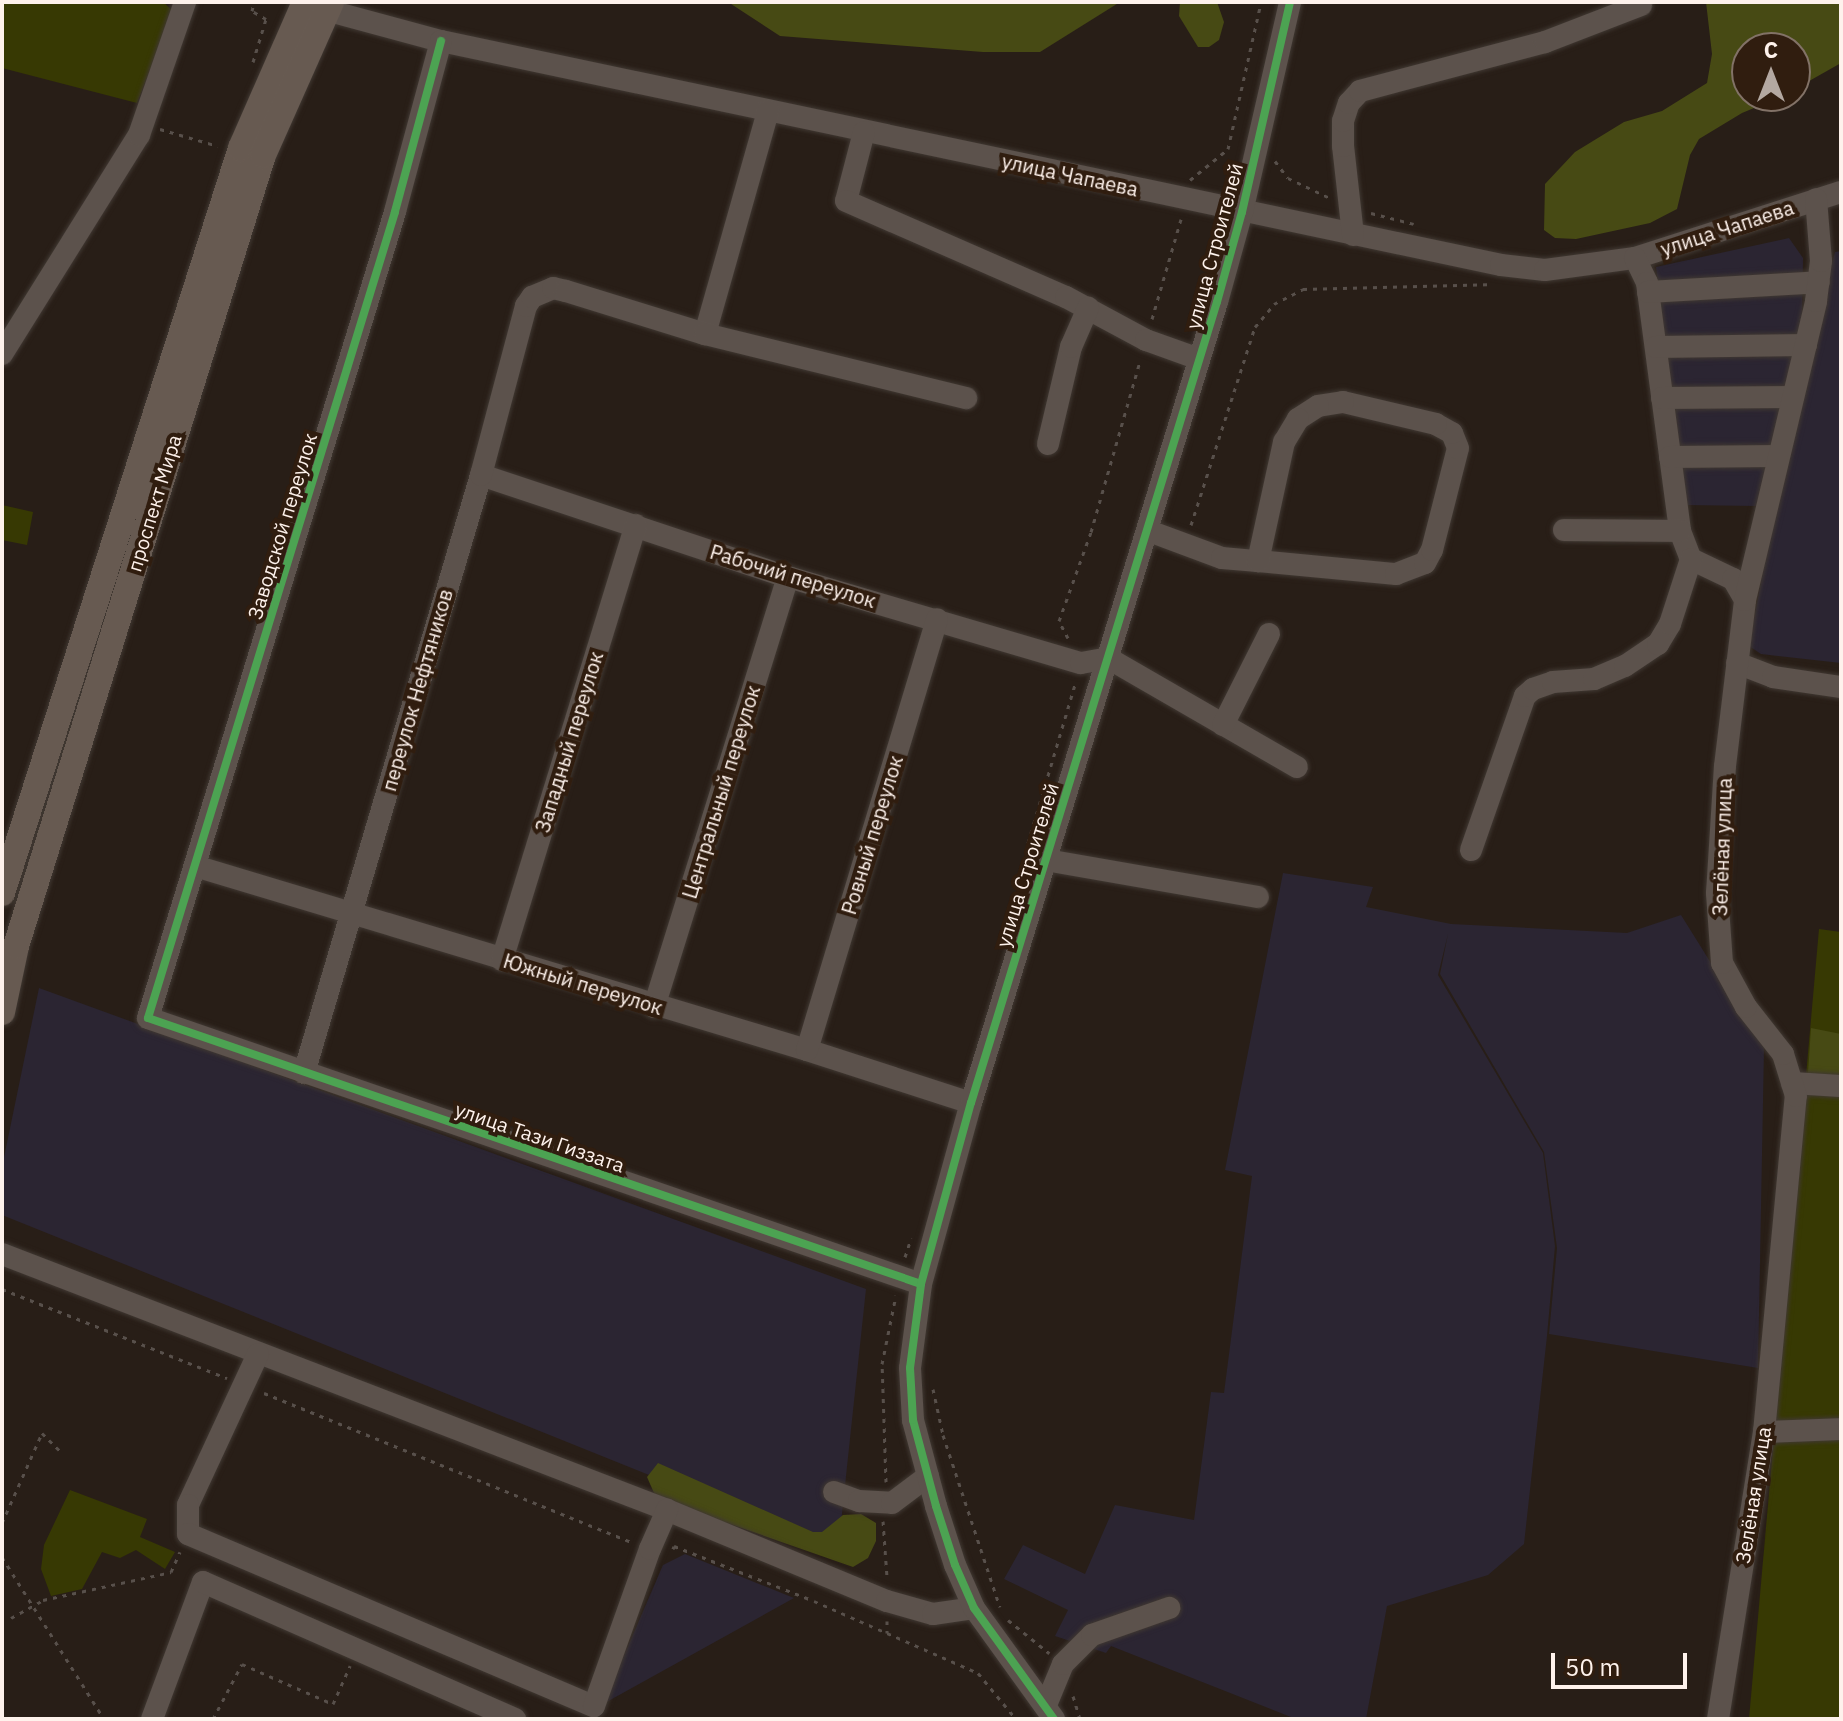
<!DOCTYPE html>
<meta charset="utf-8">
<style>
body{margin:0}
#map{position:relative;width:1843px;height:1721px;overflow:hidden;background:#281e17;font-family:"IBM Plex Sans",sans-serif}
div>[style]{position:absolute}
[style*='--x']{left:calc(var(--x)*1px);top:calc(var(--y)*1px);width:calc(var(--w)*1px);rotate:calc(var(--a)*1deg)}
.industrial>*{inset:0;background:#2b2532}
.green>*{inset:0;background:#373903}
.forest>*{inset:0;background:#474a14}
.path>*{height:3px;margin-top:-1.5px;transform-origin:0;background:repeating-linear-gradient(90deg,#58504b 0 4px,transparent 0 10px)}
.roads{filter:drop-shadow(0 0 2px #403832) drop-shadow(0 0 2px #403832)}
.minor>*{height:22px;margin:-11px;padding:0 11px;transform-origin:11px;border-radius:11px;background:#5c524c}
.major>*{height:26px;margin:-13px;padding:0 13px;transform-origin:13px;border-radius:13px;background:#675a51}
.cycleway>*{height:8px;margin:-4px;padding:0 4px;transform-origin:4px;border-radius:4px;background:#4ca352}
span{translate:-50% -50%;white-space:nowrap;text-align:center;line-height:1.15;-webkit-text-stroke:8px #301d0f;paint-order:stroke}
.street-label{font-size:20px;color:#fef2ec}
.frame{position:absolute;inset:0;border:4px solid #fef2ec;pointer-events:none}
.north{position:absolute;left:1731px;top:32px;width:80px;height:80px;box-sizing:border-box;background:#301d0f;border:2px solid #827267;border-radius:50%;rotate:0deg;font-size:22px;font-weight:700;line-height:32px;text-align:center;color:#fef2ec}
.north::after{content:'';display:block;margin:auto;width:28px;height:36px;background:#b3a8a1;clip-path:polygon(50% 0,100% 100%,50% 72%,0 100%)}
.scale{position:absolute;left:1551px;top:1653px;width:136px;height:36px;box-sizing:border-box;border:4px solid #fef2ec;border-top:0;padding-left:10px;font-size:24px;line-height:28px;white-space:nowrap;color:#fef2ec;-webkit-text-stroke:6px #301d0f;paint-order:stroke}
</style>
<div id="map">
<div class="industrial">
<i style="clip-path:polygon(1789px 238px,1803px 258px,1802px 325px,1758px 506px,1683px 505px,1656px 267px)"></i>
<i style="clip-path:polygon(1841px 251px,1841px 663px,1761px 654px,1749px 646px,1792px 416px,1835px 252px)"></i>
<i style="clip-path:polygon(1283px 873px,1373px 887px,1366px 907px,1451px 924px,1627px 933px,1681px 915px,1764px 1048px,1758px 1368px,1549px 1334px,1557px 1248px,1544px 1152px,1440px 974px,1448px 934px,1438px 975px,1543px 1153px,1555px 1246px,1547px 1336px,1524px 1544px,1488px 1575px,1387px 1606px,1366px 1719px,1296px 1719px,1111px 1646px,1106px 1653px,1055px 1636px,1068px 1610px,1004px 1579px,1023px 1545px,1085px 1574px,1115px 1505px,1194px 1520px,1211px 1392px,1224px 1393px,1252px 1176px,1225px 1170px)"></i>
<i style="clip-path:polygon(39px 988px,866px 1289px,838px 1551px,2px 1215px,2px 1167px)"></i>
<i style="clip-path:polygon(685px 1554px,794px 1598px,603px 1704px,663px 1565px)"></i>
</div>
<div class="green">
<i style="clip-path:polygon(2px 2px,163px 2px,173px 11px,137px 103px,2px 68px)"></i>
<i style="clip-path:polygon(2px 505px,33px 512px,27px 545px,2px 540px)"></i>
<i style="clip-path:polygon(1819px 929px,1841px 932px,1841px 1719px,1749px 1719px)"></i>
<i style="clip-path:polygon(70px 1490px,147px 1519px,140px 1537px,175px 1552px,165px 1569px,136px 1550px,120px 1558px,102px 1552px,82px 1589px,51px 1596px,41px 1569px,44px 1545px)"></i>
</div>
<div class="forest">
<i style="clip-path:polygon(728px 2px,1120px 2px,1040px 52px,983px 52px,780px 36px)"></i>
<i style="clip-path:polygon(1180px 2px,1217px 2px,1224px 22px,1219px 40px,1209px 47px,1198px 47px,1179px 16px)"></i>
<i style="clip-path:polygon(1706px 2px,1841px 2px,1841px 63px,1795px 89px,1795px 48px,1747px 48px,1747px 96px,1783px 96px,1742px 113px,1699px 139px,1690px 155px,1677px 209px,1650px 223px,1576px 239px,1555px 238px,1544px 230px,1545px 184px,1575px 152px,1624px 122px,1662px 111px,1707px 83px,1712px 54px)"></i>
<i style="clip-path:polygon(1811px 1028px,1841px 1034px,1841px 1082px,1808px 1073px)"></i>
<i style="clip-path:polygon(658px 1463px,813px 1532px,822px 1532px,843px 1515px,861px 1514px,876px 1523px,876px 1541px,868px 1558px,853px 1567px,670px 1503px,654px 1493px,647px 1477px)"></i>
</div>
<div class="path">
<i style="--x:253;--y:62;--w:45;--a:-73.2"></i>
<i style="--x:266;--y:19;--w:16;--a:-150"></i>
<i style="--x:252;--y:11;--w:9;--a:-77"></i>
<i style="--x:160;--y:129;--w:60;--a:16.3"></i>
<i style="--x:1275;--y:161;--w:21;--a:53"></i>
<i style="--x:1288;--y:178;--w:47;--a:25.5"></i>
<i style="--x:1190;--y:180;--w:49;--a:-39.2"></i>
<i style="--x:1228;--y:149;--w:151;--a:-77.3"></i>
<i style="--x:1371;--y:213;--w:44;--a:14.3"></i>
<i style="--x:1152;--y:319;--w:104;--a:-73.8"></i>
<i style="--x:1191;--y:525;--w:208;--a:-72.1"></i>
<i style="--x:1255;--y:327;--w:30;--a:-50"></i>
<i style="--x:1274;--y:304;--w:33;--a:-27"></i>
<i style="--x:1303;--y:289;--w:185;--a:-1.5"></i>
<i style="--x:1068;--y:638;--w:19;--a:-118"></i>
<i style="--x:1059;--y:621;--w:95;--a:-70.2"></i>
<i style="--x:1091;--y:532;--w:178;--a:-74"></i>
<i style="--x:1028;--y:843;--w:169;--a:-73.5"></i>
<i style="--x:905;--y:1257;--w:20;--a:-72"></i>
<i style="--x:2;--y:1289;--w:242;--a:21.6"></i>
<i style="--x:933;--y:1389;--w:47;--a:77.7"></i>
<i style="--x:943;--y:1435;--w:181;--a:71.7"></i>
<i style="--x:264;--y:1393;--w:396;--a:22.1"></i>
<i style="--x:886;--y:1482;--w:118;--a:-91.9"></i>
<i style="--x:882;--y:1364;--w:70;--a:-78.5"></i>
<i style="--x:883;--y:1521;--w:56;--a:85.9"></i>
<i style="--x:2;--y:1523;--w:98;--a:-66"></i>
<i style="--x:42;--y:1433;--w:28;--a:45"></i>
<i style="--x:673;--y:1549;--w:3;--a:-72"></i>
<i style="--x:674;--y:1546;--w:150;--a:21.4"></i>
<i style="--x:814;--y:1601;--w:179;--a:23.7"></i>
<i style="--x:978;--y:1673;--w:60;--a:50.4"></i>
<i style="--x:2;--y:1557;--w:191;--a:57.8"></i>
<i style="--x:11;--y:1618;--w:37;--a:-29"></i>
<i style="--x:43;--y:1600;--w:131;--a:-12.3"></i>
<i style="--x:171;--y:1572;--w:22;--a:-66"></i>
<i style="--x:1008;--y:1620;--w:53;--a:38.8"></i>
<i style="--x:887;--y:1621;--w:12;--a:90"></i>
<i style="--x:1073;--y:1696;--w:24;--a:73"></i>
<i style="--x:213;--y:1719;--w:62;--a:-62.2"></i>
<i style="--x:242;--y:1664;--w:99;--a:23.7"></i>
<i style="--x:333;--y:1704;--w:42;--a:-65.9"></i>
</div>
<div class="roads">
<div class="minor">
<i style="--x:311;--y:6;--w:135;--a:15.1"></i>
<i style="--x:441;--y:41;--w:1083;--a:11.93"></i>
<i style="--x:1501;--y:265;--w:44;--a:6.5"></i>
<i style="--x:1545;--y:270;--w:91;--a:-7.6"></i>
<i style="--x:1635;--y:258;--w:216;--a:-17.8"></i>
<i style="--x:441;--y:41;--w:177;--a:105.1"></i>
<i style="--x:395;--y:212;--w:843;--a:107.04"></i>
<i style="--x:148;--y:1018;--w:817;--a:18.99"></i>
<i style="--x:864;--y:132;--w:71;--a:104.6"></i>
<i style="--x:846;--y:201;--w:240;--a:23.6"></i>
<i style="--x:1066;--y:297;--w:91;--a:28.3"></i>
<i style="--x:1146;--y:340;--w:56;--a:19.7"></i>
<i style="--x:1353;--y:235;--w:90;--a:-96.4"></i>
<i style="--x:1343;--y:146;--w:25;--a:-90"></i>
<i style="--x:1343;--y:121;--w:19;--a:-72"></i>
<i style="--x:1349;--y:103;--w:16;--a:-47"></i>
<i style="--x:1360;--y:91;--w:191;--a:-14.8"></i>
<i style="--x:1545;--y:42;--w:103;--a:-21.1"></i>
<i style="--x:1635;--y:258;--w:28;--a:64"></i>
<i style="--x:1647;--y:283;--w:250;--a:82.4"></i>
<i style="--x:1680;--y:531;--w:30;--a:69"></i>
<i style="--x:1691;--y:559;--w:47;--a:25.5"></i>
<i style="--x:1733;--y:579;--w:24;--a:60"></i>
<i style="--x:1648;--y:292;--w:171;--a:-3.3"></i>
<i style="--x:705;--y:334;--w:232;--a:-74.2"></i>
<i style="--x:1656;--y:347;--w:150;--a:-0.8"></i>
<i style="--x:2;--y:354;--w:258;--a:-58"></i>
<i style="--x:139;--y:135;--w:141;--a:-70.9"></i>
<i style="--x:1662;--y:398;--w:131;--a:-0.4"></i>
<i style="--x:1048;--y:444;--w:100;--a:-76.7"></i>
<i style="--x:1071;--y:347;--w:43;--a:-66.4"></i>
<i style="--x:1670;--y:457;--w:108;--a:-0.5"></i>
<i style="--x:481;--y:475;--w:324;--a:18.4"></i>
<i style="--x:788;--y:577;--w:305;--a:16.4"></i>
<i style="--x:1081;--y:663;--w:27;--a:-10"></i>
<i style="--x:1108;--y:658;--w:218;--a:30"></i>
<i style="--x:1564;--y:530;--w:116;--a:0.5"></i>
<i style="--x:1149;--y:531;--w:78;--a:20.3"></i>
<i style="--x:1222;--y:558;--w:36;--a:5"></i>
<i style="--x:1258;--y:561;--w:139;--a:5.4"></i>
<i style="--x:1396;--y:574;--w:31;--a:-21"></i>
<i style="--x:1425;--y:563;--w:15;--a:-62"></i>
<i style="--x:1432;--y:550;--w:105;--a:-75.7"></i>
<i style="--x:1458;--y:448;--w:16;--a:-112"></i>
<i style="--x:1452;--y:433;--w:18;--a:-151"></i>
<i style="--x:1436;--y:424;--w:96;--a:-166.7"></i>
<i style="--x:1343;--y:402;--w:25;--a:171"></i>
<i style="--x:1318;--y:406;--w:24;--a:147"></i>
<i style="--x:1298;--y:419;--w:27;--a:121"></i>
<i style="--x:1284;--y:442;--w:122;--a:102.3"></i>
<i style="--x:1737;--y:663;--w:39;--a:21"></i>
<i style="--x:1773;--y:677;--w:69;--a:8.4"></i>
<i style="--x:1223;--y:725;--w:102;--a:-63.2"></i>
<i style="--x:1471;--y:850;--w:163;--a:-70.7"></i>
<i style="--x:1525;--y:696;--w:11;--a:-41"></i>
<i style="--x:1533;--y:689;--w:21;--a:-19"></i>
<i style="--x:1553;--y:682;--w:41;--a:-4.2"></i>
<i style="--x:1594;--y:679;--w:34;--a:-23"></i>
<i style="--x:1625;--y:666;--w:40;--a:-34"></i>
<i style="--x:1658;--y:644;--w:23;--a:-59"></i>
<i style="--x:1670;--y:624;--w:68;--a:-72.1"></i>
<i style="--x:1046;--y:860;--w:215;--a:9.9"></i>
<i style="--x:195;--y:866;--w:639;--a:16.73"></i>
<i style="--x:807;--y:1050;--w:172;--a:17.9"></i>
<i style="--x:502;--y:960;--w:455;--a:-72.9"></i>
<i style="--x:654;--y:1007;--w:450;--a:-72.7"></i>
<i style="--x:807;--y:1050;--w:450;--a:-73.2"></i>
<i style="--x:304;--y:1073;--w:624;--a:-73.51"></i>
<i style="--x:481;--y:475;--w:175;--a:-75.1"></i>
<i style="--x:526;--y:306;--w:11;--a:-56"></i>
<i style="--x:532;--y:297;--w:23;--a:-23"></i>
<i style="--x:553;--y:288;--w:13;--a:13"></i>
<i style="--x:566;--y:291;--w:145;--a:17.2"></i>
<i style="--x:705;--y:334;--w:269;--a:13.8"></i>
<i style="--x:1792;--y:1083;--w:49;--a:3.5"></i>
<i style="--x:2;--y:1254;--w:713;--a:21.05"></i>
<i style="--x:667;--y:1510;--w:238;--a:22.5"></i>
<i style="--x:887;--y:1601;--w:48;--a:15.8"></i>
<i style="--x:933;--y:1614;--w:41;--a:-8.3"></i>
<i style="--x:258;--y:1354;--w:166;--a:114.9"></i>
<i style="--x:188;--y:1505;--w:29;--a:90"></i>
<i style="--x:188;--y:1534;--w:441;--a:23"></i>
<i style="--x:594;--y:1706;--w:167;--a:-70.4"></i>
<i style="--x:650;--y:1549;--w:43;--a:-66.4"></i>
<i style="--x:1764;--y:1432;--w:77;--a:-2.2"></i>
<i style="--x:834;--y:1492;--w:27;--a:20"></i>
<i style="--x:859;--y:1501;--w:33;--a:3"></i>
<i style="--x:892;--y:1503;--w:45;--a:-36.9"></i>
<i style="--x:1046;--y:1705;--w:44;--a:-67.5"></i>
<i style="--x:1063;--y:1664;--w:41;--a:-45"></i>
<i style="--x:1092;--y:1635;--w:82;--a:-19.3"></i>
<i style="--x:152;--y:1719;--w:146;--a:-69.6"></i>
<i style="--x:203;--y:1582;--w:341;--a:23.7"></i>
<i style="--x:1054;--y:1719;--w:137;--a:-125.8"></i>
<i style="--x:974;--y:1608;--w:47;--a:-113.8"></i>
<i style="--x:955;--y:1565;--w:62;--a:-107.9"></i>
<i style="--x:936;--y:1506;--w:89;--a:-105"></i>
<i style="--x:913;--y:1420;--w:52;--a:-93.3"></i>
<i style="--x:910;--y:1368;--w:85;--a:-82.5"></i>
<i style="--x:921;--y:1284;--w:188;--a:-74.6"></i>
<i style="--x:971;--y:1103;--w:838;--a:-72.93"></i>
<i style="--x:1217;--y:302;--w:93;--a:-74.5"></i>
<i style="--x:1242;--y:212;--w:215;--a:-77.1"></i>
<i style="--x:1718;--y:1719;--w:291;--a:-80.9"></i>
<i style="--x:1764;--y:1432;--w:338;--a:-84.6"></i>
<i style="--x:1796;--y:1096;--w:44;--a:-107.2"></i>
<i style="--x:1783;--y:1054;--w:60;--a:-128.2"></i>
<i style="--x:1746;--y:1007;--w:50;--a:-118.6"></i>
<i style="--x:1722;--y:963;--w:70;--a:-94.1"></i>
<i style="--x:1717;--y:893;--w:127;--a:-86.4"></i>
<i style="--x:1725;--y:766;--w:167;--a:-83.1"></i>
<i style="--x:1745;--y:600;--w:307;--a:-76.6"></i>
<i style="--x:1816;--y:301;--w:40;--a:-82.9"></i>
<i style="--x:1821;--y:261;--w:62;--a:-94.6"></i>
</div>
<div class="major">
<i style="--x:2;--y:893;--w:782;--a:-72.21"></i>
<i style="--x:241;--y:148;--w:159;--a:-66.3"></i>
<i style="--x:2;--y:1012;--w:67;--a:-78"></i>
<i style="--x:16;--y:946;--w:829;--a:-72.66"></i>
<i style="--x:263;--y:155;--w:167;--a:-66"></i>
</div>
</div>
<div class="cycleway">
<i style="--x:441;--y:41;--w:177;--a:105.1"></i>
<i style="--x:395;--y:212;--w:843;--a:107.04"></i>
<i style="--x:148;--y:1018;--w:817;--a:18.99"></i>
<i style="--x:1054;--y:1719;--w:137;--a:-125.8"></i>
<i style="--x:974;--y:1608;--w:47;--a:-113.8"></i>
<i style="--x:955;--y:1565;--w:62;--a:-107.9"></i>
<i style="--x:936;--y:1506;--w:89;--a:-105"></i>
<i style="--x:913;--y:1420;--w:52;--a:-93.3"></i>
<i style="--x:910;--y:1368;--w:85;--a:-82.5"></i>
<i style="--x:921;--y:1284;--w:188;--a:-74.6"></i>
<i style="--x:971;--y:1103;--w:838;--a:-72.93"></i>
<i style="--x:1217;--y:302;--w:93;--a:-74.5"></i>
<i style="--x:1242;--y:212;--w:215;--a:-77.1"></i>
</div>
<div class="street-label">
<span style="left:1070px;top:175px;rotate:12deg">улица Чапаева</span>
<span style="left:1727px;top:228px;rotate:-18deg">улица Чапаева</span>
<span style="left:1214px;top:246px;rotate:-75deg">улица Строителей</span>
<span style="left:154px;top:503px;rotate:-73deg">проспект Мира</span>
<span style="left:282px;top:526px;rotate:-73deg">Заводской переулок</span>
<span style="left:793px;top:576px;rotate:17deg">Рабочий переулок</span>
<span style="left:417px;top:690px;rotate:-74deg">переулок Нефтяников</span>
<span style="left:569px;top:742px;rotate:-73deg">Западный переулок</span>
<span style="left:721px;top:792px;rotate:-73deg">Центральный переулок</span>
<span style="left:872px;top:835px;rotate:-73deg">Ровный переулок</span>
<span style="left:1722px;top:847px;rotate:-88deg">Зелёная улица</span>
<span style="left:1027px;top:865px;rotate:-73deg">улица Строителей</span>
<span style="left:583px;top:984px;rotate:17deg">Южный переулок</span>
<span style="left:540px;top:1137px;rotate:19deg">улица Тази Гиззата</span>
<span style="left:1753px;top:1495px;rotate:-81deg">Зелёная улица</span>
</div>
<div class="frame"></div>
<div class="north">С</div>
<div class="scale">50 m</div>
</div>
